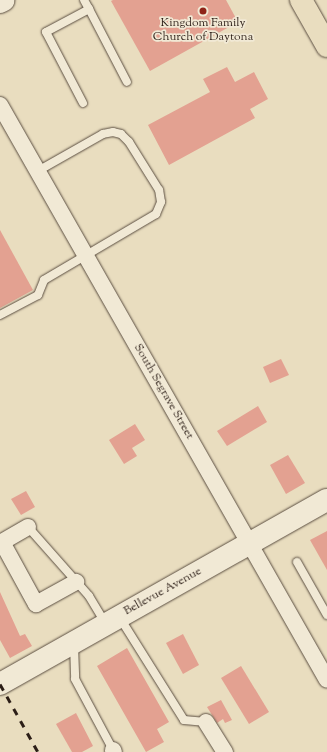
<!DOCTYPE html>
<style>
body{margin:0}
#map{position:relative;width:327px;height:752px;overflow:hidden;background:#e9ddbf;font-family:"Sorts Mill Goudy",serif}
div>[style]{position:absolute}
[style*='--x']{left:calc(var(--x)*1px);top:calc(var(--y)*1px);width:calc(var(--w)*1px);rotate:calc(var(--a)*1deg)}
.building>*{inset:0;background:#e3a191}
.roads{filter:drop-shadow(0 0 1px #5b4e41) drop-shadow(0 0 1px #5b4e41)}
.lane>*{height:8px;margin:-4px;padding:0 4px;transform-origin:4px;border-radius:4px;background:#f1e9d5}
.street>*{height:16px;margin:-8px;padding:0 8px;transform-origin:8px;border-radius:8px;background:#f1e9d5}
.secondary>*{height:22px;margin:-11px;padding:0 11px;transform-origin:11px;border-radius:11px;background:#f1e9d5}
.primary>*{height:22px;margin:-11px;padding:0 11px;transform-origin:11px;border-radius:11px;background:#e9ddbf}
.rail>*{height:3px;margin-top:-1.5px;transform-origin:0;background:repeating-linear-gradient(90deg,#2c1e17 0 7px,transparent 0 14px)}
.dots>*{width:11px;height:11px;translate:-50% -50%;box-sizing:border-box;border:2px solid #f1e9d5;border-radius:50%}
span{translate:-50% -50%;white-space:nowrap;text-align:center;line-height:1.15;-webkit-text-stroke:3.5px #f1e9d5;paint-order:stroke}
.poi-label{font-size:12px;color:#2c1e17}
.street-label{font-size:12px;color:#2c1e17}
</style>
<div id="map">
<div class="building">
<i style="clip-path:polygon(113px 0,226px 0,238px 22px,150px 71px,111px 1px)"></i>
<i style="clip-path:polygon(227px 67px,235px 82px,254px 72px,268px 99px,250px 109px,255px 118px,169px 165px,148px 125px,210px 92px,203px 79px)"></i>
<i style="clip-path:polygon(0 230px,33px 290px,0 308px)"></i>
<i style="clip-path:polygon(281px 359px,289px 375px,270px 383px,263px 367px)"></i>
<i style="clip-path:polygon(258px 406px,267px 422px,227px 446px,217px 431px)"></i>
<i style="clip-path:polygon(135px 424px,145px 440px,132px 448px,137px 456px,124px 464px,109px 440px)"></i>
<i style="clip-path:polygon(288px 455px,305px 483px,286px 494px,270px 465px)"></i>
<i style="clip-path:polygon(26px 491px,35px 507px,21px 515px,11px 499px)"></i>
<i style="clip-path:polygon(327px 531px,327px 570px,310px 540px)"></i>
<i style="clip-path:polygon(0 592px,20px 636px,25px 634px,32px 646px,10px 658px,0 640px)"></i>
<i style="clip-path:polygon(183px 634px,199px 665px,183px 674px,166px 643px)"></i>
<i style="clip-path:polygon(127px 648px,169px 722px,157px 729px,164px 742px,146px 752px,97px 666px)"></i>
<i style="clip-path:polygon(241px 666px,269px 712px,249px 724px,221px 678px)"></i>
<i style="clip-path:polygon(221px 700px,232px 720px,225px 723px,223px 719px,217px 723px,207px 707px)"></i>
<i style="clip-path:polygon(76px 713px,93px 746px,82px 752px,72px 752px,56px 724px)"></i>
</div>
<div class="roads">
<div class="lane">
<i style="--x:89;--y:9;--w:82;--a:62.5"></i>
<i style="--x:83;--y:103;--w:80;--a:-117.5"></i>
<i style="--x:46;--y:32;--w:49;--a:-28.1"></i>
<i style="--x:89;--y:9;--w:10;--a:-119"></i>
<i style="--x:0;--y:315;--w:43;--a:-27.8"></i>
<i style="--x:38;--y:295;--w:16;--a:-68"></i>
<i style="--x:44;--y:280;--w:130;--a:-30.5"></i>
<i style="--x:156;--y:214;--w:13;--a:-67"></i>
<i style="--x:161;--y:202;--w:12;--a:-99"></i>
<i style="--x:159;--y:190;--w:57;--a:-122"></i>
<i style="--x:129;--y:142;--w:11;--a:-135"></i>
<i style="--x:121;--y:134;--w:8;--a:-166"></i>
<i style="--x:113;--y:132;--w:10;--a:169"></i>
<i style="--x:103;--y:134;--w:75;--a:150.4"></i>
<i style="--x:28;--y:527;--w:92;--a:48.5"></i>
<i style="--x:89;--y:596;--w:33;--a:59"></i>
<i style="--x:297;--y:562;--w:61;--a:60.5"></i>
<i style="--x:120;--y:618;--w:120;--a:57.9"></i>
<i style="--x:184;--y:720;--w:22;--a:5"></i>
<i style="--x:74;--y:645;--w:34;--a:88"></i>
<i style="--x:75;--y:679;--w:81;--a:61.8"></i>
</div>
<div class="street">
<i style="--x:0;--y:105;--w:661;--a:60.37"></i>
<i style="--x:28;--y:527;--w:30;--a:150"></i>
<i style="--x:2;--y:542;--w:71;--a:61.3"></i>
<i style="--x:36;--y:604;--w:46;--a:-28.8"></i>
<i style="--x:206;--y:722;--w:36;--a:58"></i>
<i style="--x:113;--y:750;--w:2;--a:63"></i>
</div>
<div class="secondary">
<i style="--x:0;--y:2;--w:4;--a:-27"></i>
<i style="--x:0;--y:684;--w:375;--a:-29.4"></i>
</div>
<div class="primary">
<i style="--x:301;--y:0;--w:53;--a:60.5"></i>
</div>
</div>
<div class="rail">
<i style="--x:0;--y:684;--w:78;--a:60.8"></i>
</div>
<div class="dots">
<i style="left:203px;top:11px;background:#8f2418"></i>
</div>
<div class="poi-label">
<span style="left:203px;top:31px">Kingdom Family<br>Church of Daytona</span>
</div>
<div class="street-label">
<span style="left:163px;top:392px;rotate:60deg">South Segrave Street</span>
<span style="left:163px;top:592px;rotate:-29deg">Bellevue Avenue</span>
</div>
</div>
